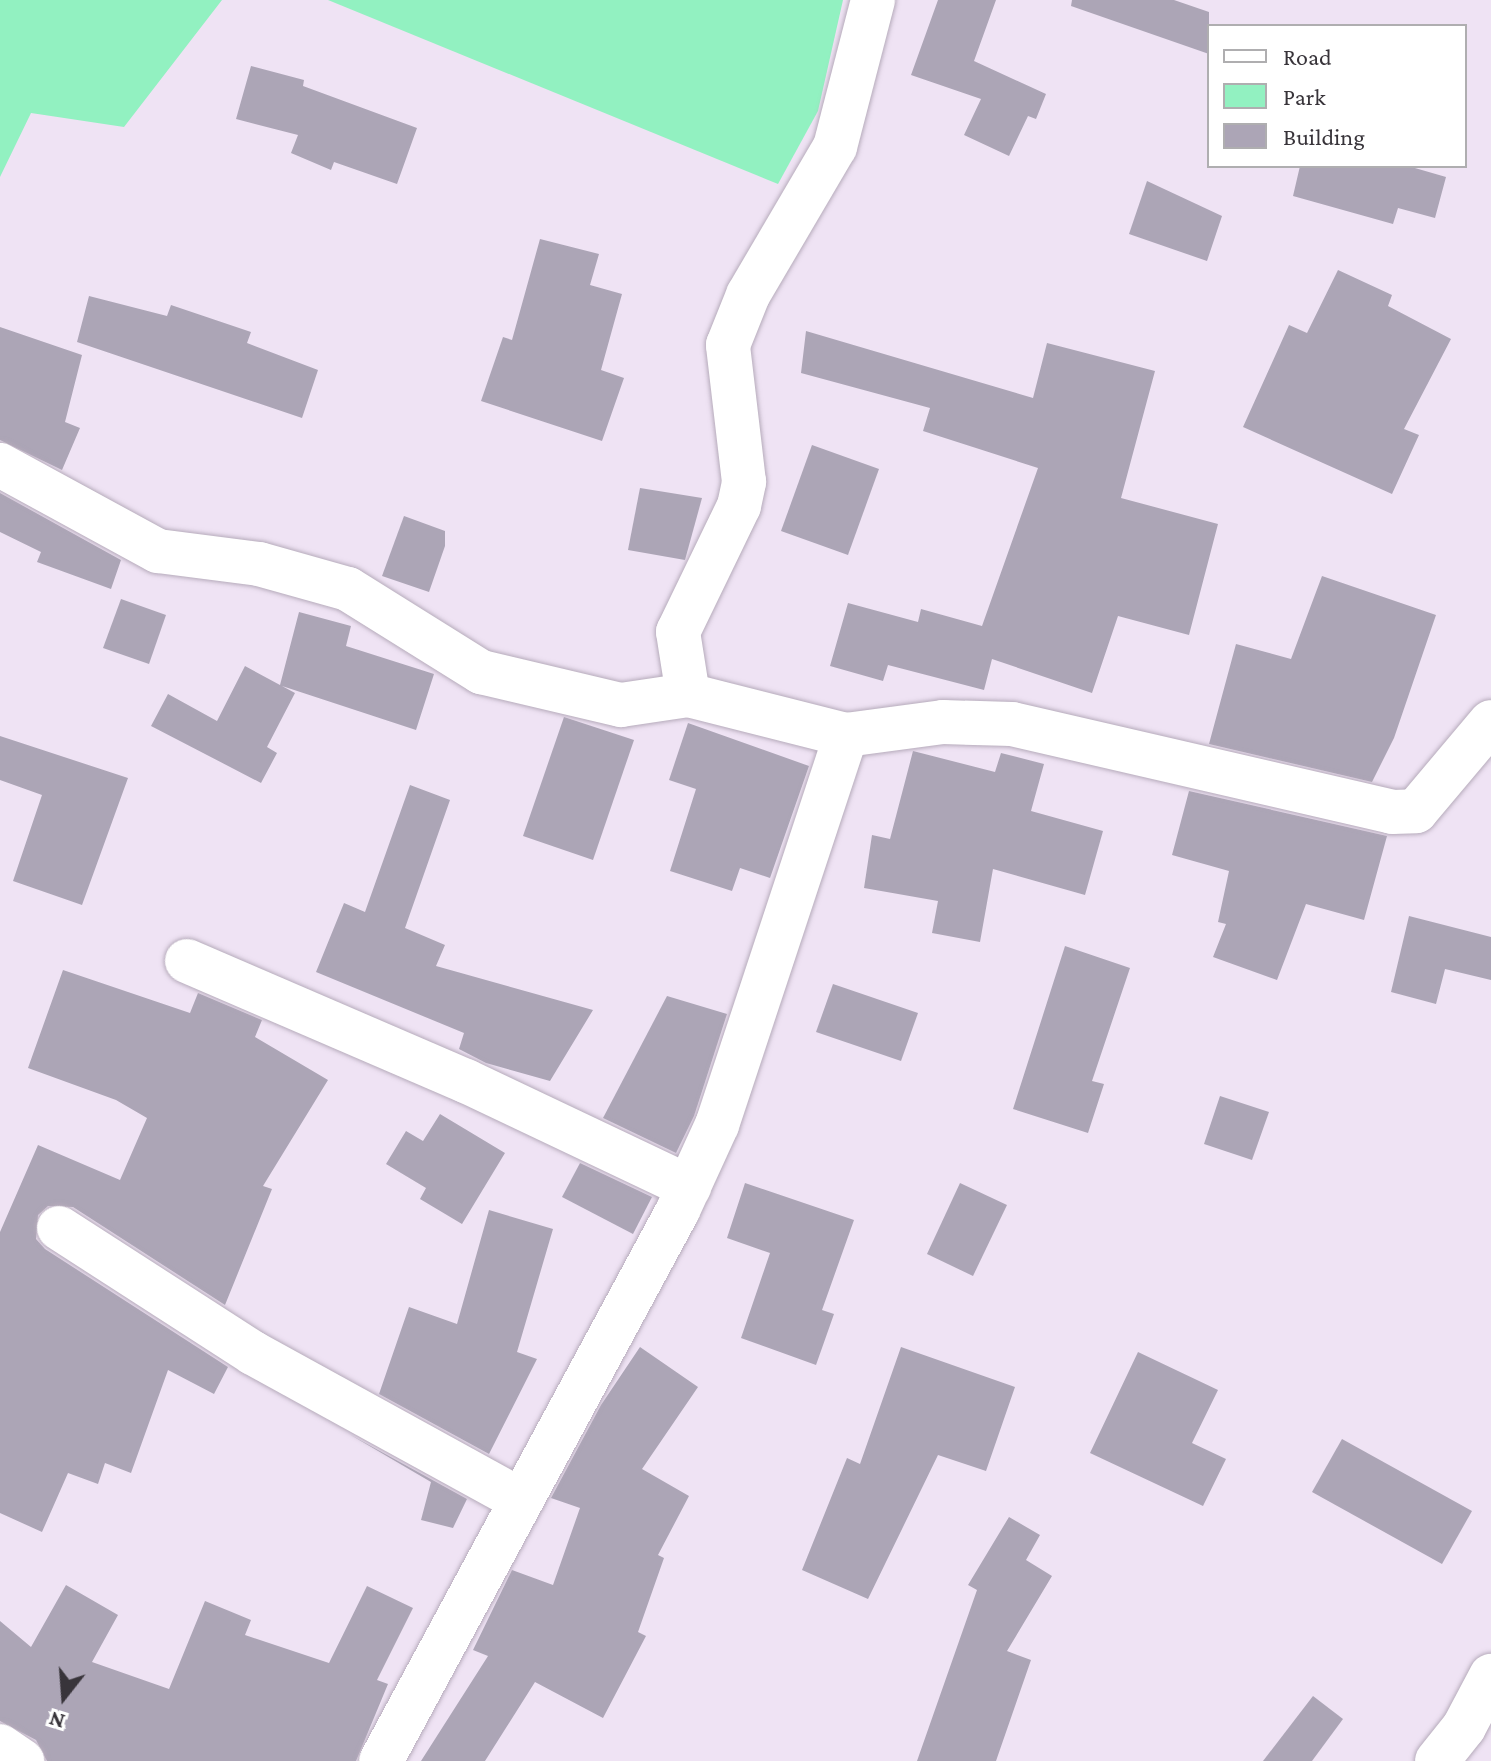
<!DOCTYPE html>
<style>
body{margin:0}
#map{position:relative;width:1491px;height:1761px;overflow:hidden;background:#efe3f4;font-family:"Crimson Pro",serif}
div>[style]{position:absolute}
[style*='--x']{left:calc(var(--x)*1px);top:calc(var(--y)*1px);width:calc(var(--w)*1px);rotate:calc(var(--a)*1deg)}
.green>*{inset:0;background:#92f1c1}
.building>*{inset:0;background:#aca5b6}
.roads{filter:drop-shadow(0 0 2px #b6abbb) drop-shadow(0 0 2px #b6abbb)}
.minor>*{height:44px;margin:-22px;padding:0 22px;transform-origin:22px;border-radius:22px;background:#fff}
span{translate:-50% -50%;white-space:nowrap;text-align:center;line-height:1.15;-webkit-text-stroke:6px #fff;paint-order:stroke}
.legend{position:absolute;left:1207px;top:24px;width:260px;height:144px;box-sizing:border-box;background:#fff;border:2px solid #afaeb0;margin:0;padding:10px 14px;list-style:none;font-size:24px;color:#38343a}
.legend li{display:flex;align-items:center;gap:16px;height:40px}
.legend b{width:40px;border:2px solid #afaeb0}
.north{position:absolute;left:24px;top:1657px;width:80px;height:80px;-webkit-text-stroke:6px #fff;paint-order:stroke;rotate:197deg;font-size:22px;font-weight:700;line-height:32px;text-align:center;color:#38343a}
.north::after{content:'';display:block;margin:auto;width:28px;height:36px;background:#38343a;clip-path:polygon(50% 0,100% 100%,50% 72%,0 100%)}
</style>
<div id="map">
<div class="green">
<i style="clip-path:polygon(0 0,222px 0,124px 127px,31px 113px,0 177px)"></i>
<i style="clip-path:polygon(328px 0,843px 0,818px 111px,778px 184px)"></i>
</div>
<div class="building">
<i style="clip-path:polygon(938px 0,996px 0,974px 61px,1046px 94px,1036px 119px,1028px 116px,1009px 156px,964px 135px,981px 99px,911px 75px)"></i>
<i style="clip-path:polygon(1072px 0,1174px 0,1209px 12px,1209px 54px,1071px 6px)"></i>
<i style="clip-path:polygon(251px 66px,304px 80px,303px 86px,417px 128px,397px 184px,334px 162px,331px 170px,291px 153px,298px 135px,236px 119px)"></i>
<i style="clip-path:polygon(1300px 166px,1408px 166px,1446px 177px,1435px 218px,1398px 208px,1393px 224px,1293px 196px)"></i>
<i style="clip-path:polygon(1147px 181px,1222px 216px,1207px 261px,1129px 234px)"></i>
<i style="clip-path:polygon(540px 239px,599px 254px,590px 285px,622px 294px,601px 370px,624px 378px,602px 441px,481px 401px,503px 337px,512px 340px)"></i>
<i style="clip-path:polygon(1338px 270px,1392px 295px,1388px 306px,1451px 339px,1404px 429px,1419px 435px,1392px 494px,1243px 427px,1289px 325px,1307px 333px)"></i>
<i style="clip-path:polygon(89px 296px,167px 316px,171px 305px,251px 332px,247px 343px,318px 370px,302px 418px,77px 342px)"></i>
<i style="clip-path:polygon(0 327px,82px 355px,65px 422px,80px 428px,62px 470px,0 440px)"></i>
<i style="clip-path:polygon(806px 331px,1033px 398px,1047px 343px,1155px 371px,1121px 498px,1218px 524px,1189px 635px,1118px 616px,1092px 693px,992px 659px,984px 690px,888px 665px,883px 681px,830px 666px,848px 603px,918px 622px,921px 609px,982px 626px,1038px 468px,923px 431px,930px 408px,801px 373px)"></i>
<i style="clip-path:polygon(812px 445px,879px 469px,848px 555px,781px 531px)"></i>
<i style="clip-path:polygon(640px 488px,702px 498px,685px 560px,628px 550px)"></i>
<i style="clip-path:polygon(0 493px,121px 560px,111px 589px,37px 562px,41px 552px,0 532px)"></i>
<i style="clip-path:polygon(404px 516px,445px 531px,445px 546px,429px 592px,382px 576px)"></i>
<i style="clip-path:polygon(1322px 576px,1436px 615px,1394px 738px,1372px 782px,1209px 744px,1236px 644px,1291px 659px)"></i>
<i style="clip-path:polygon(121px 599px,166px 615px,149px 664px,103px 648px)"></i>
<i style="clip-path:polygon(299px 612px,351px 626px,346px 646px,434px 674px,416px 730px,282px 686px,295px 693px,267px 747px,277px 753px,261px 783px,151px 726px,168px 694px,217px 721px,245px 666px,280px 685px)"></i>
<i style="clip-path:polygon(564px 717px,634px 740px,593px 860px,523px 836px)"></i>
<i style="clip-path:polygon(688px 723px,809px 766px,770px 878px,740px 868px,732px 891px,670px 871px,696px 789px,669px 780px)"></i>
<i style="clip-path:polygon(0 736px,128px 778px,82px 905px,13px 881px,42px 795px,0 780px)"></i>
<i style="clip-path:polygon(913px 751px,995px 772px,1001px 753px,1044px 764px,1031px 811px,1103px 831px,1085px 895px,993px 869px,980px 942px,932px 933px,938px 901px,864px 888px,872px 835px,890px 839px)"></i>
<i style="clip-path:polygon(410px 785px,450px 800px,405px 928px,445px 945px,436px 966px,593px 1010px,550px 1081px,486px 1063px,459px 1049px,464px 1033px,316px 972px,344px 903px,365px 912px)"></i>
<i style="clip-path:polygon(1189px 791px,1387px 836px,1364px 920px,1306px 904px,1277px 980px,1213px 957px,1226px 924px,1218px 922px,1229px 871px,1172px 855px)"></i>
<i style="clip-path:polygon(1409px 916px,1491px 937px,1491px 980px,1445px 969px,1436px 1004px,1391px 992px)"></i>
<i style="clip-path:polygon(1065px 946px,1130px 968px,1092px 1081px,1104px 1084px,1088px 1133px,1013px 1109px)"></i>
<i style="clip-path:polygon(63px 970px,190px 1013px,198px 993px,262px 1020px,255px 1037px,328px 1080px,263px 1186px,272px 1189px,225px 1305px,73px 1207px,48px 1206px,38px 1215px,36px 1239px,45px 1249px,228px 1367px,214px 1394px,168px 1370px,131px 1473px,105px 1463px,98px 1484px,68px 1473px,42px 1532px,0 1513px,0 1232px,38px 1145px,120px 1180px,147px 1118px,116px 1100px,28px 1068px)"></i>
<i style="clip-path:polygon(833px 984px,918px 1013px,901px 1061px,816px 1032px)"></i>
<i style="clip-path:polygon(667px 996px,727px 1014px,694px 1116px,676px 1153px,603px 1118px)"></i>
<i style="clip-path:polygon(1220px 1096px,1269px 1112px,1252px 1160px,1204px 1144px)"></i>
<i style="clip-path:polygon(440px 1114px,505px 1153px,462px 1224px,420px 1199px,426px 1188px,386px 1164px,406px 1131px,423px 1141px)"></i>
<i style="clip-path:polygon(580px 1163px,652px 1197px,633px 1234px,562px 1197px)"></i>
<i style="clip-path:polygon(745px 1183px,854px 1220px,822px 1310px,834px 1314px,816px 1365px,741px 1338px,770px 1253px,727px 1238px)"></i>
<i style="clip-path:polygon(960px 1183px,1007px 1205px,973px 1276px,927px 1254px)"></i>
<i style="clip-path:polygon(489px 1210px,553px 1229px,517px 1352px,537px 1359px,489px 1454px,379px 1394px,409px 1307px,457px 1324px)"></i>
<i style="clip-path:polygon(640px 1347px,698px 1387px,642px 1469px,689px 1496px,658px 1555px,664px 1558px,638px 1632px,646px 1636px,603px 1718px,535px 1682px,485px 1761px,421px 1761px,488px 1656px,473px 1650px,512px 1570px,553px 1585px,580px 1508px,551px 1498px,601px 1405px)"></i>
<i style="clip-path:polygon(901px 1347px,1015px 1387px,986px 1471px,938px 1455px,868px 1599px,802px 1570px,847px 1458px,860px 1464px)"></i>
<i style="clip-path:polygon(1138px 1352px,1218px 1390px,1192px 1443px,1226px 1459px,1203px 1506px,1090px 1453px)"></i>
<i style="clip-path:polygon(349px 1434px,467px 1499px,453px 1528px,421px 1520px,431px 1482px)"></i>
<i style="clip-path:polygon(1342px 1439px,1472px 1511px,1442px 1564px,1312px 1492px)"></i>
<i style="clip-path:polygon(1009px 1517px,1040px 1535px,1026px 1560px,1052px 1576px,1007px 1651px,1031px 1660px,996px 1761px,917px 1761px,977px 1590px,968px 1585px)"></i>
<i style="clip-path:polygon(66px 1585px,118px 1615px,92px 1662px,169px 1689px,205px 1601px,251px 1620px,245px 1635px,329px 1663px,367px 1586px,413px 1608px,377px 1680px,388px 1684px,356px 1761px,47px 1761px,36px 1740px,0 1721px,0 1621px,31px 1647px)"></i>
<i style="clip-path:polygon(1313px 1696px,1343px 1719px,1312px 1761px,1263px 1761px)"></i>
</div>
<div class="roads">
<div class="minor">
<i style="--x:0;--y:465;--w:180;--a:28.6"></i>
<i style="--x:158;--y:551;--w:102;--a:7.3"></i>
<i style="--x:259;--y:564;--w:92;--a:15.7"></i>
<i style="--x:348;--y:589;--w:157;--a:32"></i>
<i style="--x:481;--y:672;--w:144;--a:13.3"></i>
<i style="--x:621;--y:705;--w:68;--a:-8.5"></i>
<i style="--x:688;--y:695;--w:163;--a:14.2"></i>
<i style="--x:846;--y:735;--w:98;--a:-7.6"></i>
<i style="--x:943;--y:722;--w:69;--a:1.7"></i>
<i style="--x:1012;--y:724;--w:390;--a:13"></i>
<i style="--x:1392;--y:812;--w:24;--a:-2"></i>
<i style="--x:1416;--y:811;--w:116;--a:-49.9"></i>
<i style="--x:688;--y:695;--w:64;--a:-99"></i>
<i style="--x:678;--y:632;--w:140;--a:-64.2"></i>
<i style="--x:739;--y:506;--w:25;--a:-78"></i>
<i style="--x:744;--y:482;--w:138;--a:-96.7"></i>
<i style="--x:728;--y:345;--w:54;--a:-68.2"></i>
<i style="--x:748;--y:295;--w:172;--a:-59.6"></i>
<i style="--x:835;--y:147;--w:152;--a:-75.5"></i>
<i style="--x:187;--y:961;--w:304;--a:23.3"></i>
<i style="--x:466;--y:1081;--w:247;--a:25.4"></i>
<i style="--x:59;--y:1228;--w:231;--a:32.8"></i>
<i style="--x:253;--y:1353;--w:305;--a:28.8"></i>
<i style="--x:0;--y:1746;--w:27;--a:34"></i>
<i style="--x:381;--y:1761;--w:626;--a:-61.67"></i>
<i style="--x:678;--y:1210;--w:94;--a:-65.4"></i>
<i style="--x:717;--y:1125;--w:411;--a:-71.7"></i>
<i style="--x:1437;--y:1761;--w:43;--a:-51.5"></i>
<i style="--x:1464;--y:1727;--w:58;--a:-62.1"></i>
</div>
</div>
<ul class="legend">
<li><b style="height:10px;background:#fff"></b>Road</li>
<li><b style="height:22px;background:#92f1c1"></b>Park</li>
<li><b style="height:22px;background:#aca5b6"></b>Building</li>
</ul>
<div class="north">N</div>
</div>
